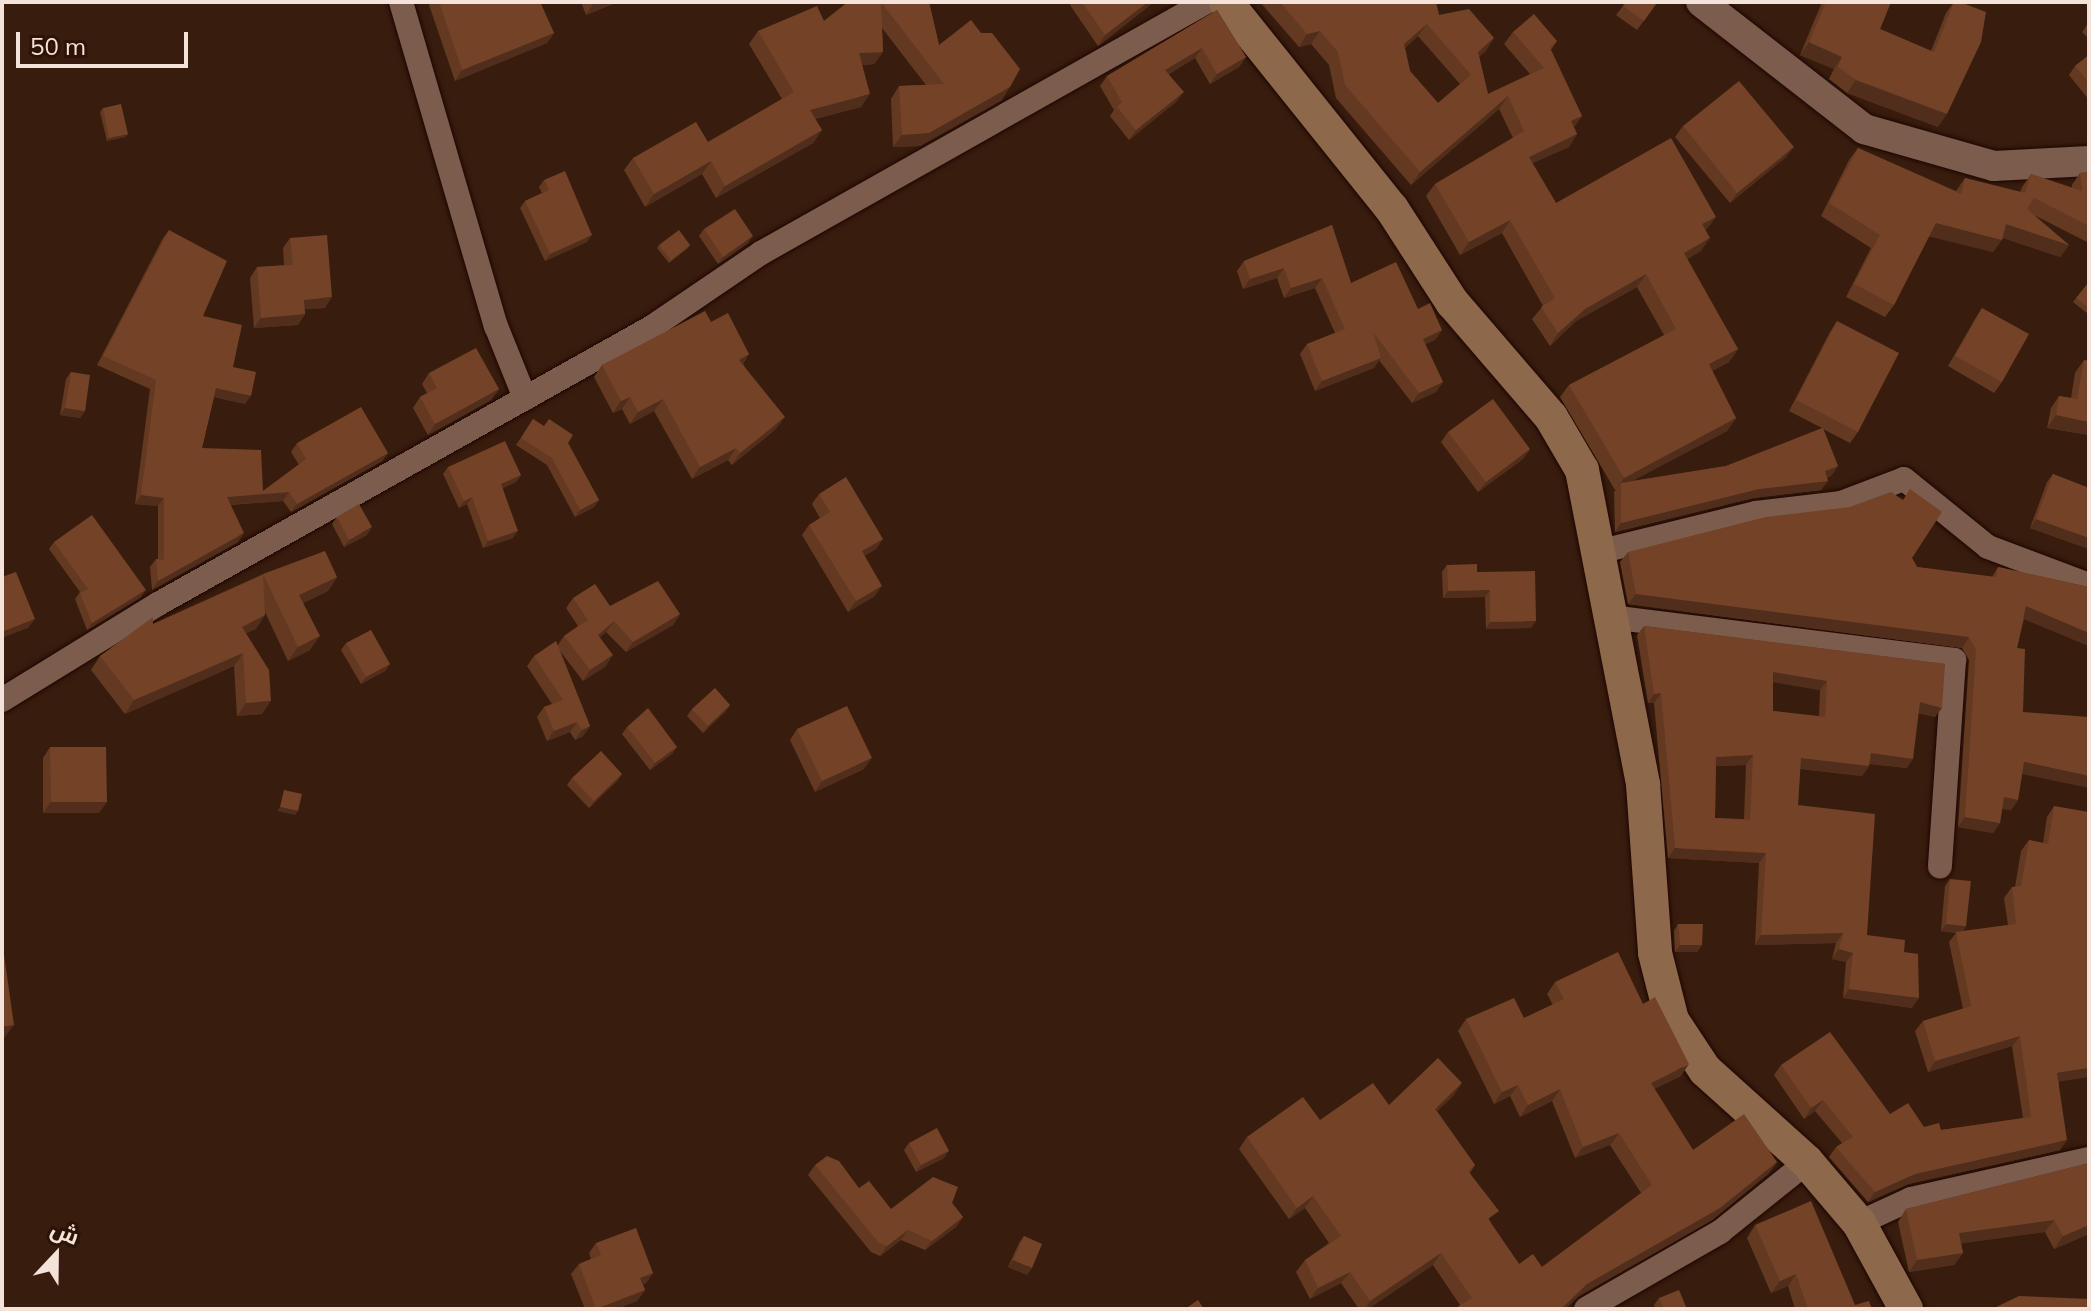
<!DOCTYPE html>
<meta charset="utf-8">
<style>
body{margin:0}
#map{position:relative;width:2091px;height:1311px;overflow:hidden;background:#381d0e;font-family:Mulish,Cairo,sans-serif}
div>[style]{position:absolute}
[style*='--x']{left:calc(var(--x)*1px);top:calc(var(--y)*1px);width:calc(var(--w)*1px);rotate:calc(var(--a)*1deg)}
.roads{filter:drop-shadow(0 0 2px #1e0600) drop-shadow(0 0 2px #1e0600)}
.minor>*{height:24px;margin:-12px;padding:0 12px;transform-origin:12px;border-radius:12px;background:#7c5c4c}
.tertiary>*{height:30px;margin:-15px;padding:0 15px;transform-origin:15px;border-radius:15px;background:#7c5c4c}
.secondary>*{height:34px;margin:-17px;padding:0 17px;transform-origin:17px;border-radius:17px;background:#8e684b}
.wall>*{inset:0;background:#633922}
.shaded-wall>*{inset:0;background:#502e1b}
.building>*{inset:0;background:#734227}
span{translate:-50% -50%;white-space:nowrap;text-align:center;line-height:1.15;-webkit-text-stroke:7px #2d1305;paint-order:stroke}
.frame{position:absolute;inset:0;border:4px solid #f5e2d9;pointer-events:none}
.north{position:absolute;left:16px;top:1215px;width:80px;height:80px;-webkit-text-stroke:6px #2d1305;paint-order:stroke;rotate:22deg;font-size:22px;font-weight:700;line-height:32px;text-align:center;color:#f5e2d9}
.north::after{content:'';display:block;margin:auto;width:28px;height:36px;background:#f5e2d9;clip-path:polygon(50% 0,100% 100%,50% 72%,0 100%)}
.scale{position:absolute;left:16px;top:32px;width:172px;height:36px;box-sizing:border-box;border:4px solid #f5e2d9;border-top:0;padding-left:10px;font-size:24px;line-height:28px;white-space:nowrap;color:#f5e2d9;-webkit-text-stroke:6px #2d1305;paint-order:stroke}
</style>
<div id="map">
<div class="roads">
<div class="minor">
<i style="--x:401;--y:2;--w:338;--a:73.7"></i>
<i style="--x:496;--y:326;--w:78;--a:68.1"></i>
<i style="--x:1598;--y:552;--w:163;--a:-13.9"></i>
<i style="--x:1756;--y:513;--w:86;--a:-6.7"></i>
<i style="--x:1841;--y:503;--w:67;--a:-20.9"></i>
<i style="--x:1904;--y:479;--w:108;--a:39"></i>
<i style="--x:1988;--y:547;--w:108;--a:20.6"></i>
<i style="--x:1610;--y:617;--w:347;--a:7.1"></i>
<i style="--x:1954;--y:660;--w:207;--a:93.9"></i>
<i style="--x:2;--y:700;--w:183;--a:-31.6"></i>
<i style="--x:158;--y:604;--w:566;--a:-29.28"></i>
<i style="--x:652;--y:327;--w:132;--a:-34.2"></i>
<i style="--x:761;--y:253;--w:511;--a:-29.42"></i>
<i style="--x:1859;--y:1223;--w:57;--a:-24.8"></i>
<i style="--x:1911;--y:1199;--w:182;--a:-12.7"></i>
<i style="--x:1586;--y:1309;--w:155;--a:-29.9"></i>
<i style="--x:1720;--y:1232;--w:112;--a:-38.8"></i>
</div>
<div class="tertiary">
<i style="--x:1701;--y:2;--w:207;--a:37.9"></i>
<i style="--x:1864;--y:129;--w:135;--a:15.9"></i>
<i style="--x:1994;--y:166;--w:95;--a:-3"></i>
</div>
<div class="secondary">
<i style="--x:1226;--y:2;--w:265;--a:51.3"></i>
<i style="--x:1392;--y:209;--w:111;--a:57.2"></i>
<i style="--x:1452;--y:302;--w:152;--a:49.3"></i>
<i style="--x:1551;--y:417;--w:61;--a:59.7"></i>
<i style="--x:1582;--y:470;--w:320;--a:79"></i>
<i style="--x:1643;--y:784;--w:169;--a:85.9"></i>
<i style="--x:1655;--y:953;--w:69;--a:75.8"></i>
<i style="--x:1672;--y:1020;--w:60;--a:56.6"></i>
<i style="--x:1705;--y:1070;--w:137;--a:42"></i>
<i style="--x:1807;--y:1162;--w:80;--a:49.6"></i>
<i style="--x:1859;--y:1223;--w:98;--a:61.3"></i>
</div>
</div>
<div class="wall">
<i style="clip-path:polygon(431px 2px,540px 2px,554px 33px,547px 43px,455px 81px,429px 5px)"></i>
<i style="clip-path:polygon(581px 2px,618px 2px,586px 15px)"></i>
<i style="clip-path:polygon(848px 2px,929px 2px,939px 45px,1002px 100px,920px 146px,893px 147px,891px 99px,899px 86px,926px 85px,882px 28px,883px 52px,874px 64px,862px 65px,861px 107px,815px 119px,822px 130px,813px 143px,716px 198px,702px 174px,645px 207px,624px 170px,633px 158px,708px 142px,782px 99px,749px 44px,758px 31px,824px 21px)"></i>
<i style="clip-path:polygon(1072px 2px,1154px 2px,1098px 46px,1070px 5px)"></i>
<i style="clip-path:polygon(evenodd,1260px 2px,1436px 2px,1439px 15px,1486px 51px,1479px 56px,1488px 94px,1530px 74px,1504px 44px,1513px 32px,1557px 41px,1551px 50px,1582px 116px,1574px 127px,1577px 134px,1569px 147px,1532px 163px,1556px 203px,1716px 217px,1705px 230px,1701px 251px,1687px 259px,1738px 349px,1729px 362px,1712px 371px,1736px 418px,1727px 431px,1632px 481px,1726px 466px,1822px 428px,1789px 411px,1830px 332px,1837px 321px,1858px 432px,1850px 443px,1823px 429px,1838px 466px,1831px 476px,1827px 478px,1828px 481px,1821px 490px,1753px 498px,1615px 532px,1614px 492px,1617px 489px,1615px 490px,1560px 397px,1569px 385px,1664px 335px,1637px 287px,1576px 321px,1550px 346px,1532px 319px,1543px 306px,1502px 233px,1460px 255px,1426px 196px,1435px 184px,1513px 138px,1499px 109px,1411px 185px,1336px 98px,1329px 65px,1311px 44px,1299px 47px,1260px 2px,1418px 36px,1460px 84px,1438px 103px,1410px 71px,1405px 48px,1418px 36px)"></i>
<i style="clip-path:polygon(1626px 2px,1658px 2px,1637px 30px,1616px 15px)"></i>
<i style="clip-path:polygon(1822px 2px,1891px 2px,1880px 29px,1931px 51px,1946px 13px,1954px 2px,1938px 127px,1847px 93px,1829px 79px,1834px 69px,1800px 55px)"></i>
<i style="clip-path:polygon(1217px 10px,1246px 57px,1239px 67px,1210px 84px,1195px 58px,1169px 74px,1177px 101px,1129px 140px,1110px 116px,1114px 110px,1100px 86px,1107px 76px)"></i>
<i style="clip-path:polygon(2089px 22px,2089px 39px,2082px 32px)"></i>
<i style="clip-path:polygon(2089px 55px,2089px 100px,2069px 75px,2075px 66px)"></i>
<i style="clip-path:polygon(103px 108px,128px 134px,125px 137px,107px 141px,100px 112px)"></i>
<i style="clip-path:polygon(1683px 126px,1786px 157px,1730px 203px,1675px 137px)"></i>
<i style="clip-path:polygon(1858px 148px,1956px 191px,1965px 178px,2020px 192px,2022px 187px,2031px 174px,2072px 188px,2072px 185px,2080px 173px,2089px 172px,2089px 243px,2034px 215px,2069px 245px,2060px 257px,2003px 238px,1993px 252px,1929px 236px,1894px 305px,1885px 317px,1846px 297px,1871px 248px,1821px 216px,1849px 160px)"></i>
<i style="clip-path:polygon(544px 180px,587px 242px,545px 261px,520px 208px,525px 201px,542px 193px,539px 187px)"></i>
<i style="clip-path:polygon(1332px 225px,1351px 283px,1418px 309px,1442px 330px,1435px 340px,1425px 344px,1443px 382px,1436px 392px,1412px 403px,1379px 360px,1374px 368px,1315px 391px,1300px 354px,1307px 344px,1335px 333px,1315px 288px,1284px 298px,1277px 278px,1243px 289px,1237px 271px,1244px 261px)"></i>
<i style="clip-path:polygon(704px 229px,748px 243px,718px 264px,699px 236px)"></i>
<i style="clip-path:polygon(169px 230px,203px 316px,233px 367px,245px 404px,214px 397px,202px 448px,263px 491px,299px 465px,291px 452px,297px 443px,388px 453px,382px 461px,291px 512px,283px 501px,230px 505px,238px 542px,152px 590px,150px 567px,156px 559px,158px 559px,158px 506px,135px 504px,150px 389px,97px 365px,163px 238px)"></i>
<i style="clip-path:polygon(290px 238px,325px 308px,305px 309px,305px 314px,298px 325px,254px 328px,250px 278px,257px 267px,284px 265px,283px 248px)"></i>
<i style="clip-path:polygon(659px 245px,690px 245px,688px 248px,669px 263px,657px 248px)"></i>
<i style="clip-path:polygon(2089px 282px,2089px 311px,2087px 313px,2073px 302px)"></i>
<i style="clip-path:polygon(1982px 308px,2002px 382px,1994px 393px,1948px 366px,1975px 319px)"></i>
<i style="clip-path:polygon(711px 322px,749px 354px,743px 364px,776px 429px,732px 465px,728px 460px,692px 479px,654px 411px,630px 424px,622px 409px,613px 413px,594px 377px,602px 365px)"></i>
<i style="clip-path:polygon(2084px 360px,2089px 361px,2089px 435px,2047px 428px,2051px 408px,2059px 396px,2071px 398px,2075px 373px)"></i>
<i style="clip-path:polygon(71px 372px,85px 411px,80px 418px,60px 415px,66px 379px)"></i>
<i style="clip-path:polygon(429px 373px,499px 389px,491px 400px,428px 435px,413px 408px,420px 397px,427px 393px,422px 384px)"></i>
<i style="clip-path:polygon(533px 419px,568px 443px,599px 500px,594px 507px,575px 517px,547px 465px,516px 445px)"></i>
<i style="clip-path:polygon(1448px 432px,1530px 449px,1523px 459px,1478px 492px,1441px 442px)"></i>
<i style="clip-path:polygon(448px 467px,521px 475px,516px 482px,503px 488px,513px 538px,483px 548px,467px 504px,459px 508px,443px 474px)"></i>
<i style="clip-path:polygon(2053px 474px,2089px 488px,2089px 549px,2030px 528px,2047px 482px)"></i>
<i style="clip-path:polygon(819px 494px,883px 539px,876px 549px,864px 556px,875px 596px,848px 612px,802px 535px,809px 525px,820px 518px,812px 504px)"></i>
<i style="clip-path:polygon(337px 517px,367px 535px,344px 547px,332px 524px)"></i>
<i style="clip-path:polygon(54px 542px,141px 597px,87px 630px,75px 599px,80px 592px,49px 549px)"></i>
<i style="clip-path:polygon(1628px 552px,1912px 558px,1917px 567px,1992px 577px,1998px 567px,2089px 587px,2089px 646px,2024px 619px,2017px 648px,2023px 712px,2022px 774px,2018px 800px,2011px 810px,2002px 809px,2000px 823px,1993px 833px,1958px 827px,1969px 660px,1962px 648px,1628px 604px,1620px 562px)"></i>
<i style="clip-path:polygon(1447px 565px,1477px 572px,1531px 628px,1486px 629px,1485px 597px,1443px 598px,1442px 572px)"></i>
<i style="clip-path:polygon(263px 574px,337px 577px,328px 591px,303px 603px,310px 650px,288px 661px,265px 612px,256px 629px,246px 633px,262px 714px,237px 716px,234px 666px,125px 714px,91px 670px,100px 656px,153px 624px)"></i>
<i style="clip-path:polygon(573px 598px,610px 606px,680px 614px,673px 625px,626px 652px,606px 632px,600px 637px,606px 666px,583px 681px,560px 651px,590px 726px,583px 736px,575px 740px,570px 732px,547px 741px,537px 717px,544px 707px,552px 704px,527px 666px,534px 656px,558px 645px,564px 636px,578px 626px,566px 608px)"></i>
<i style="clip-path:polygon(evenodd,1644px 626px,1945px 664px,1935px 717px,1918px 713px,1907px 768px,1869px 764px,1869px 766px,1862px 776px,1800px 769px,1798px 805px,1867px 935px,1904px 952px,1912px 1008px,1843px 998px,1846px 962px,1832px 959px,1836px 943px,1755px 945px,1759px 863px,1668px 858px,1654px 703px,1648px 703px,1637px 635px,1644px 626px,1773px 682px,1820px 690px,1819px 716px,1773px 711px,1773px 682px,1644px 626px,1746px 765px,1744px 819px,1715px 818px,1716px 766px,1746px 765px)"></i>
<i style="clip-path:polygon(346px 643px,390px 664px,385px 671px,361px 684px,341px 650px)"></i>
<i style="clip-path:polygon(730px 705px,725px 712px,703px 733px,687px 716px,692px 709px)"></i>
<i style="clip-path:polygon(627px 727px,677px 747px,672px 754px,650px 770px,622px 734px)"></i>
<i style="clip-path:polygon(797px 729px,864px 769px,815px 792px,790px 740px)"></i>
<i style="clip-path:polygon(50px 747px,99px 813px,43px 813px,43px 758px)"></i>
<i style="clip-path:polygon(622px 774px,617px 781px,589px 808px,567px 785px,572px 778px)"></i>
<i style="clip-path:polygon(2054px 806px,2060px 1150px,1908px 1184px,1868px 1202px,1829px 1157px,1836px 1147px,1842px 1143px,1815px 1111px,1804px 1119px,1774px 1075px,1781px 1065px,1890px 1114px,1924px 1127px,1941px 1130px,2023px 1118px,2012px 1046px,1928px 1072px,1915px 1031px,1923px 1021px,1963px 1009px,1949px 942px,1956px 933px,1941px 931px,1945px 886px,1950px 879px,1966px 926px,1963px 931px,2008px 925px,2004px 898px,2012px 887px,2015px 887px,2021px 851px,2029px 840px,2043px 843px,2047px 817px)"></i>
<i style="clip-path:polygon(1678px 924px,1702px 945px,1697px 952px,1675px 952px,1674px 931px)"></i>
<i style="clip-path:polygon(1555px 982px,1643px 1004px,1681px 1076px,1654px 1089px,1693px 1150px,1777px 1162px,1768px 1174px,1712px 1220px,1579px 1296px,1565px 1309px,1455px 1309px,1460px 1305px,1433px 1265px,1368px 1309px,1359px 1309px,1341px 1283px,1310px 1299px,1296px 1272px,1305px 1260px,1329px 1243px,1305px 1208px,1289px 1219px,1239px 1149px,1247px 1137px,1389px 1105px,1454px 1095px,1437px 1111px,1475px 1165px,1470px 1173px,1491px 1223px,1519px 1264px,1542px 1267px,1641px 1193px,1610px 1145px,1575px 1158px,1552px 1101px,1520px 1117px,1510px 1096px,1494px 1104px,1458px 1031px,1466px 1019px,1524px 1018px,1553px 1005px,1547px 994px)"></i>
<i style="clip-path:polygon(909px 1143px,944px 1158px,916px 1172px,904px 1150px)"></i>
<i style="clip-path:polygon(2089px 1163px,2089px 1234px,2054px 1249px,2045px 1232px,1961px 1243px,1963px 1253px,1954px 1265px,1909px 1272px,1898px 1222px,1906px 1209px)"></i>
<i style="clip-path:polygon(815px 1165px,859px 1188px,891px 1209px,952px 1203px,963px 1217px,956px 1227px,925px 1250px,901px 1240px,880px 1256px,871px 1252px,808px 1175px)"></i>
<i style="clip-path:polygon(1755px 1225px,1855px 1305px,1872px 1309px,1795px 1309px,1788px 1286px,1771px 1293px,1747px 1238px)"></i>
<i style="clip-path:polygon(1024px 1236px,1027px 1275px,1008px 1267px,1019px 1243px)"></i>
<i style="clip-path:polygon(596px 1243px,653px 1273px,646px 1283px,643px 1284px,645px 1290px,637px 1301px,616px 1309px,585px 1309px,571px 1274px,579px 1264px,591px 1259px,589px 1253px)"></i>
<i style="clip-path:polygon(1659px 1298px,1687px 1309px,1656px 1309px,1654px 1305px)"></i>
</div>
<div class="shaded-wall">
<i style="clip-path:polygon(599px 2px,618px 2px,586px 15px,593px 4px)"></i>
<i style="clip-path:polygon(1148px 2px,1154px 2px,1098px 46px,1105px 35px)"></i>
<i style="clip-path:polygon(1427px 24px,1418px 36px,1395px 56px,1404px 44px)"></i>
<i style="clip-path:polygon(1320px 31px,1311px 44px,1299px 47px,1307px 34px)"></i>
<i style="clip-path:polygon(554px 33px,547px 43px,455px 81px,462px 70px)"></i>
<i style="clip-path:polygon(1494px 38px,1486px 51px,1470px 64px,1478px 52px)"></i>
<i style="clip-path:polygon(1809px 42px,1842px 57px,1834px 69px,1800px 55px)"></i>
<i style="clip-path:polygon(1202px 48px,1195px 58px,1159px 79px,1165px 70px)"></i>
<i style="clip-path:polygon(883px 52px,874px 64px,850px 66px,859px 53px)"></i>
<i style="clip-path:polygon(1246px 57px,1239px 67px,1210px 84px,1217px 74px)"></i>
<i style="clip-path:polygon(1856px 80px,1947px 114px,1938px 127px,1847px 93px)"></i>
<i style="clip-path:polygon(1010px 87px,1002px 100px,920px 146px,893px 147px,902px 135px)"></i>
<i style="clip-path:polygon(1184px 92px,1177px 101px,1129px 140px,1136px 130px)"></i>
<i style="clip-path:polygon(870px 94px,861px 107px,801px 122px,810px 110px)"></i>
<i style="clip-path:polygon(1508px 96px,1499px 109px,1411px 185px,1420px 172px)"></i>
<i style="clip-path:polygon(1582px 116px,1573px 128px,1571px 121px)"></i>
<i style="clip-path:polygon(822px 130px,813px 143px,716px 198px,725px 186px)"></i>
<i style="clip-path:polygon(128px 134px,125px 137px,107px 141px,109px 138px)"></i>
<i style="clip-path:polygon(1577px 134px,1569px 147px,1520px 169px,1529px 157px)"></i>
<i style="clip-path:polygon(1794px 147px,1786px 157px,1730px 203px,1737px 193px)"></i>
<i style="clip-path:polygon(711px 161px,702px 174px,645px 207px,654px 194px)"></i>
<i style="clip-path:polygon(1716px 217px,1707px 229px,1693px 237px,1702px 224px)"></i>
<i style="clip-path:polygon(1510px 220px,1502px 233px,1460px 255px,1469px 242px)"></i>
<i style="clip-path:polygon(1936px 223px,2002px 240px,1993px 252px,1927px 236px)"></i>
<i style="clip-path:polygon(2006px 224px,2069px 245px,2060px 257px,1998px 236px)"></i>
<i style="clip-path:polygon(592px 235px,587px 242px,545px 261px,550px 254px)"></i>
<i style="clip-path:polygon(753px 236px,748px 243px,718px 264px,723px 257px)"></i>
<i style="clip-path:polygon(1710px 238px,1701px 251px,1675px 265px,1684px 253px)"></i>
<i style="clip-path:polygon(1284px 268px,1277px 278px,1243px 289px,1250px 279px)"></i>
<i style="clip-path:polygon(1646px 274px,1637px 287px,1576px 321px,1550px 346px,1558px 333px,1585px 309px)"></i>
<i style="clip-path:polygon(1322px 278px,1315px 288px,1284px 298px,1291px 288px)"></i>
<i style="clip-path:polygon(332px 297px,325px 308px,297px 310px,304px 300px)"></i>
<i style="clip-path:polygon(305px 314px,298px 325px,254px 328px,261px 318px)"></i>
<i style="clip-path:polygon(1442px 330px,1435px 340px,1416px 349px,1423px 339px)"></i>
<i style="clip-path:polygon(1738px 349px,1729px 362px,1700px 377px,1709px 364px)"></i>
<i style="clip-path:polygon(749px 354px,741px 366px,739px 360px)"></i>
<i style="clip-path:polygon(1381px 358px,1374px 368px,1315px 391px,1322px 381px)"></i>
<i style="clip-path:polygon(1443px 382px,1436px 392px,1412px 403px,1419px 393px)"></i>
<i style="clip-path:polygon(216px 388px,251px 396px,245px 404px,210px 396px)"></i>
<i style="clip-path:polygon(499px 389px,491px 400px,428px 435px,435px 424px)"></i>
<i style="clip-path:polygon(630px 397px,622px 409px,613px 413px,621px 401px)"></i>
<i style="clip-path:polygon(663px 399px,654px 411px,630px 424px,638px 412px)"></i>
<i style="clip-path:polygon(65px 408px,85px 411px,80px 418px,60px 415px)"></i>
<i style="clip-path:polygon(2056px 415px,2089px 422px,2089px 435px,2047px 428px)"></i>
<i style="clip-path:polygon(785px 417px,776px 429px,732px 465px,740px 453px)"></i>
<i style="clip-path:polygon(1736px 418px,1727px 431px,1621px 487px,1621px 483px,1615px 490px,1624px 478px)"></i>
<i style="clip-path:polygon(736px 448px,728px 460px,692px 479px,700px 467px)"></i>
<i style="clip-path:polygon(1530px 449px,1523px 459px,1478px 492px,1486px 482px)"></i>
<i style="clip-path:polygon(388px 453px,382px 461px,291px 512px,297px 504px)"></i>
<i style="clip-path:polygon(1838px 466px,1831px 476px,1818px 481px,1825px 471px)"></i>
<i style="clip-path:polygon(521px 475px,516px 482px,496px 491px,501px 484px)"></i>
<i style="clip-path:polygon(1828px 481px,1821px 490px,1753px 498px,1615px 532px,1621px 523px,1759px 489px)"></i>
<i style="clip-path:polygon(289px 492px,283px 501px,221px 505px,227px 497px)"></i>
<i style="clip-path:polygon(141px 495px,164px 498px,158px 506px,135px 504px)"></i>
<i style="clip-path:polygon(472px 497px,467px 504px,459px 508px,464px 501px)"></i>
<i style="clip-path:polygon(599px 500px,594px 507px,575px 517px,580px 510px)"></i>
<i style="clip-path:polygon(2036px 519px,2089px 538px,2089px 549px,2030px 528px)"></i>
<i style="clip-path:polygon(372px 527px,367px 535px,344px 547px,349px 540px)"></i>
<i style="clip-path:polygon(518px 531px,513px 538px,483px 548px,488px 541px)"></i>
<i style="clip-path:polygon(244px 533px,238px 542px,152px 590px,158px 581px)"></i>
<i style="clip-path:polygon(883px 539px,876px 549px,854px 562px,862px 551px)"></i>
<i style="clip-path:polygon(337px 577px,328px 591px,290px 609px,299px 595px)"></i>
<i style="clip-path:polygon(882px 586px,875px 596px,848px 612px,856px 601px)"></i>
<i style="clip-path:polygon(146px 590px,141px 597px,87px 630px,92px 623px)"></i>
<i style="clip-path:polygon(1490px 590px,1485px 597px,1443px 598px,1448px 591px)"></i>
<i style="clip-path:polygon(1636px 594px,1969px 637px,1962px 648px,1628px 604px)"></i>
<i style="clip-path:polygon(2026px 606px,2089px 633px,2089px 646px,2019px 617px)"></i>
<i style="clip-path:polygon(680px 614px,673px 625px,626px 652px,633px 642px)"></i>
<i style="clip-path:polygon(265px 615px,256px 629px,232px 640px,242px 627px)"></i>
<i style="clip-path:polygon(35px 619px,28px 628px,2px 638px,2px 632px)"></i>
<i style="clip-path:polygon(614px 621px,606px 632px,591px 645px,598px 635px)"></i>
<i style="clip-path:polygon(1536px 621px,1531px 628px,1486px 629px,1490px 622px)"></i>
<i style="clip-path:polygon(320px 636px,310px 650px,288px 661px,298px 647px)"></i>
<i style="clip-path:polygon(243px 653px,234px 666px,125px 714px,134px 700px)"></i>
<i style="clip-path:polygon(613px 655px,606px 666px,583px 681px,590px 670px)"></i>
<i style="clip-path:polygon(390px 664px,385px 671px,361px 684px,366px 677px)"></i>
<i style="clip-path:polygon(1773px 672px,1827px 681px,1820px 690px,1766px 681px)"></i>
<i style="clip-path:polygon(1661px 693px,1654px 703px,1648px 703px,1654px 694px)"></i>
<i style="clip-path:polygon(271px 701px,262px 714px,237px 716px,246px 703px)"></i>
<i style="clip-path:polygon(1920px 702px,1942px 708px,1935px 717px,1913px 712px)"></i>
<i style="clip-path:polygon(730px 705px,725px 712px,703px 733px,708px 726px)"></i>
<i style="clip-path:polygon(577px 722px,570px 732px,547px 741px,554px 731px)"></i>
<i style="clip-path:polygon(590px 726px,583px 736px,575px 740px,582px 730px)"></i>
<i style="clip-path:polygon(677px 747px,672px 754px,650px 770px,655px 763px)"></i>
<i style="clip-path:polygon(1871px 753px,1913px 759px,1907px 768px,1864px 763px)"></i>
<i style="clip-path:polygon(1753px 755px,1746px 765px,1709px 766px,1716px 757px)"></i>
<i style="clip-path:polygon(872px 758px,864px 769px,815px 792px,822px 781px)"></i>
<i style="clip-path:polygon(1801px 758px,1869px 766px,1862px 776px,1794px 768px)"></i>
<i style="clip-path:polygon(2024px 762px,2089px 776px,2089px 788px,2017px 773px)"></i>
<i style="clip-path:polygon(622px 774px,617px 781px,589px 808px,594px 801px)"></i>
<i style="clip-path:polygon(2004px 797px,2018px 800px,2011px 810px,1997px 808px)"></i>
<i style="clip-path:polygon(51px 802px,107px 802px,99px 813px,43px 813px)"></i>
<i style="clip-path:polygon(280px 807px,298px 811px,295px 815px,277px 811px)"></i>
<i style="clip-path:polygon(1965px 817px,2000px 823px,1993px 833px,1958px 827px)"></i>
<i style="clip-path:polygon(1675px 848px,1766px 853px,1759px 863px,1668px 858px)"></i>
<i style="clip-path:polygon(1946px 924px,1966px 926px,1961px 933px,1941px 931px)"></i>
<i style="clip-path:polygon(1843px 933px,1836px 943px,1755px 945px,1761px 935px)"></i>
<i style="clip-path:polygon(1680px 945px,1702px 945px,1697px 952px,1675px 952px)"></i>
<i style="clip-path:polygon(1839px 949px,1853px 953px,1846px 962px,1832px 959px)"></i>
<i style="clip-path:polygon(1849px 989px,1919px 998px,1912px 1008px,1843px 998px)"></i>
<i style="clip-path:polygon(14px 1025px,4px 1038px,2px 1038px,2px 1027px)"></i>
<i style="clip-path:polygon(2020px 1036px,2012px 1046px,1928px 1072px,1935px 1061px)"></i>
<i style="clip-path:polygon(1689px 1064px,1681px 1076px,1642px 1095px,1651px 1083px)"></i>
<i style="clip-path:polygon(2089px 1068px,2089px 1077px,2050px 1083px,2057px 1073px)"></i>
<i style="clip-path:polygon(1462px 1083px,1454px 1095px,1427px 1121px,1435px 1109px)"></i>
<i style="clip-path:polygon(1518px 1085px,1510px 1096px,1494px 1104px,1502px 1092px)"></i>
<i style="clip-path:polygon(1560px 1089px,1552px 1101px,1520px 1117px,1528px 1105px)"></i>
<i style="clip-path:polygon(1823px 1100px,1815px 1111px,1804px 1119px,1811px 1108px)"></i>
<i style="clip-path:polygon(1619px 1133px,1610px 1145px,1575px 1158px,1583px 1147px)"></i>
<i style="clip-path:polygon(2067px 1140px,2060px 1150px,1908px 1184px,1868px 1202px,1875px 1192px,1915px 1174px)"></i>
<i style="clip-path:polygon(949px 1151px,944px 1158px,916px 1172px,921px 1165px)"></i>
<i style="clip-path:polygon(1777px 1162px,1768px 1174px,1712px 1220px,1579px 1296px,1565px 1309px,1561px 1309px,1587px 1284px)"></i>
<i style="clip-path:polygon(1313px 1196px,1305px 1208px,1289px 1219px,1297px 1208px)"></i>
<i style="clip-path:polygon(963px 1217px,956px 1227px,925px 1250px,932px 1241px)"></i>
<i style="clip-path:polygon(2054px 1220px,2045px 1232px,1951px 1245px,1959px 1233px)"></i>
<i style="clip-path:polygon(2089px 1225px,2089px 1234px,2054px 1249px,2063px 1236px)"></i>
<i style="clip-path:polygon(908px 1230px,901px 1240px,880px 1256px,887px 1246px)"></i>
<i style="clip-path:polygon(1441px 1253px,1433px 1265px,1368px 1309px,1365px 1309px,1370px 1301px)"></i>
<i style="clip-path:polygon(1963px 1253px,1954px 1265px,1909px 1272px,1917px 1260px)"></i>
<i style="clip-path:polygon(1013px 1260px,1032px 1268px,1027px 1275px,1008px 1267px)"></i>
<i style="clip-path:polygon(1350px 1272px,1341px 1283px,1310px 1299px,1318px 1288px)"></i>
<i style="clip-path:polygon(653px 1273px,646px 1283px,633px 1288px,640px 1278px)"></i>
<i style="clip-path:polygon(1796px 1274px,1788px 1286px,1771px 1293px,1780px 1281px)"></i>
<i style="clip-path:polygon(645px 1290px,637px 1301px,616px 1309px,596px 1309px)"></i>
</div>
<div class="building">
<i style="clip-path:polygon(439px 2px,540px 2px,554px 33px,462px 70px)"></i>
<i style="clip-path:polygon(848px 2px,929px 2px,939px 45px,971px 20px,981px 33px,992px 33px,1020px 69px,1010px 87px,929px 133px,902px 135px,899px 86px,944px 84px,881px 2px,883px 52px,859px 53px,870px 94px,810px 110px,822px 130px,725px 186px,711px 161px,654px 194px,633px 158px,696px 122px,708px 142px,794px 92px,758px 31px,817px 6px,824px 21px)"></i>
<i style="clip-path:polygon(1082px 2px,1148px 2px,1105px 35px)"></i>
<i style="clip-path:polygon(evenodd,1280px 2px,1436px 2px,1439px 15px,1469px 9px,1494px 38px,1478px 52px,1488px 94px,1544px 68px,1513px 32px,1534px 14px,1557px 41px,1550px 48px,1582px 116px,1571px 121px,1577px 134px,1529px 157px,1556px 203px,1671px 138px,1716px 217px,1702px 224px,1710px 238px,1684px 253px,1738px 349px,1709px 364px,1736px 418px,1624px 478px,1569px 385px,1676px 329px,1646px 274px,1585px 309px,1558px 333px,1541px 307px,1555px 298px,1510px 220px,1469px 242px,1435px 184px,1524px 131px,1508px 96px,1420px 172px,1345px 85px,1338px 52px,1320px 31px,1307px 34px,1280px 2px,1427px 24px,1471px 75px,1438px 103px,1410px 71px,1404px 44px,1427px 24px)"></i>
<i style="clip-path:polygon(1626px 2px,1657px 2px,1644px 21px,1623px 6px)"></i>
<i style="clip-path:polygon(1826px 2px,1891px 2px,1880px 29px,1934px 52px,1954px 2px,1960px 2px,1986px 12px,1981px 42px,1947px 114px,1856px 80px,1838px 67px,1842px 57px,1809px 42px)"></i>
<i style="clip-path:polygon(1217px 10px,1246px 57px,1217px 74px,1202px 48px,1165px 70px,1184px 92px,1136px 130px,1117px 107px,1122px 102px,1107px 76px)"></i>
<i style="clip-path:polygon(2089px 55px,2089px 83px,2075px 66px)"></i>
<i style="clip-path:polygon(1739px 81px,1794px 147px,1737px 193px,1683px 126px)"></i>
<i style="clip-path:polygon(121px 104px,128px 134px,109px 138px,103px 108px)"></i>
<i style="clip-path:polygon(1858px 148px,1961px 194px,1965px 178px,2025px 193px,2031px 174px,2082px 191px,2080px 173px,2089px 172px,2089px 226px,2034px 198px,2027px 209px,2069px 245px,2006px 224px,2002px 240px,1936px 223px,1894px 305px,1854px 284px,1880px 235px,1829px 203px)"></i>
<i style="clip-path:polygon(565px 171px,592px 235px,550px 254px,525px 201px,549px 190px,544px 180px)"></i>
<i style="clip-path:polygon(735px 209px,753px 236px,723px 257px,704px 229px)"></i>
<i style="clip-path:polygon(1332px 225px,1351px 283px,1396px 262px,1418px 309px,1430px 303px,1442px 330px,1423px 339px,1443px 382px,1419px 393px,1373px 332px,1381px 358px,1322px 381px,1307px 344px,1345px 329px,1322px 278px,1291px 288px,1284px 268px,1250px 279px,1244px 261px)"></i>
<i style="clip-path:polygon(169px 230px,227px 261px,203px 316px,242px 325px,233px 367px,256px 372px,251px 396px,216px 388px,202px 448px,261px 450px,263px 491px,306px 459px,297px 443px,361px 407px,388px 453px,297px 504px,289px 492px,227px 497px,244px 533px,158px 581px,156px 559px,164px 560px,164px 498px,141px 495px,156px 380px,103px 356px)"></i>
<i style="clip-path:polygon(679px 230px,690px 245px,671px 260px,659px 245px)"></i>
<i style="clip-path:polygon(327px 235px,332px 297px,304px 300px,305px 314px,261px 318px,257px 267px,293px 265px,290px 238px)"></i>
<i style="clip-path:polygon(2089px 282px,2089px 308px,2076px 298px)"></i>
<i style="clip-path:polygon(1982px 308px,2029px 334px,2002px 382px,1955px 356px)"></i>
<i style="clip-path:polygon(705px 311px,711px 322px,728px 313px,749px 354px,739px 360px,785px 417px,740px 453px,736px 448px,700px 467px,663px 399px,638px 412px,630px 397px,621px 401px,602px 365px)"></i>
<i style="clip-path:polygon(1837px 321px,1899px 353px,1858px 432px,1796px 400px)"></i>
<i style="clip-path:polygon(476px 348px,499px 389px,435px 424px,420px 397px,437px 388px,429px 373px)"></i>
<i style="clip-path:polygon(2084px 360px,2089px 361px,2089px 422px,2056px 415px,2059px 396px,2077px 399px)"></i>
<i style="clip-path:polygon(71px 372px,90px 375px,85px 411px,65px 408px)"></i>
<i style="clip-path:polygon(1493px 399px,1530px 449px,1486px 482px,1448px 432px)"></i>
<i style="clip-path:polygon(533px 419px,544px 426px,549px 419px,573px 435px,568px 443px,599px 500px,580px 510px,552px 458px,521px 438px)"></i>
<i style="clip-path:polygon(1823px 428px,1838px 466px,1825px 471px,1828px 481px,1759px 489px,1621px 523px,1621px 483px,1726px 466px)"></i>
<i style="clip-path:polygon(505px 441px,521px 475px,501px 484px,518px 531px,488px 541px,472px 497px,464px 501px,448px 467px)"></i>
<i style="clip-path:polygon(2053px 474px,2089px 488px,2089px 538px,2036px 519px)"></i>
<i style="clip-path:polygon(846px 477px,883px 539px,862px 551px,882px 586px,856px 601px,809px 525px,830px 512px,819px 494px)"></i>
<i style="clip-path:polygon(1910px 489px,1942px 512px,1912px 558px,1917px 567px,1996px 577px,1998px 567px,2089px 587px,2089px 633px,2026px 606px,2017px 648px,2025px 649px,2023px 712px,2089px 717px,2089px 776px,2024px 762px,2018px 800px,2004px 797px,2000px 823px,1965px 817px,1976px 650px,1969px 637px,1636px 594px,1628px 552px,1766px 517px,1850px 507px,1891px 492px,1903px 500px)"></i>
<i style="clip-path:polygon(359px 504px,372px 527px,349px 540px,337px 517px)"></i>
<i style="clip-path:polygon(92px 515px,146px 590px,92px 623px,80px 593px,88px 589px,54px 542px)"></i>
<i style="clip-path:polygon(325px 551px,337px 577px,299px 595px,320px 636px,298px 647px,263px 574px)"></i>
<i style="clip-path:polygon(1477px 564px,1477px 572px,1535px 571px,1536px 621px,1490px 622px,1490px 590px,1448px 591px,1447px 565px)"></i>
<i style="clip-path:polygon(16px 572px,35px 619px,2px 632px,2px 577px)"></i>
<i style="clip-path:polygon(263px 575px,265px 615px,242px 627px,269px 670px,271px 701px,246px 703px,243px 653px,134px 700px,100px 656px,153px 617px,153px 624px)"></i>
<i style="clip-path:polygon(658px 581px,680px 614px,633px 642px,614px 621px,598px 635px,613px 655px,590px 670px,564px 636px,588px 620px,573px 598px,595px 584px,610px 606px)"></i>
<i style="clip-path:polygon(evenodd,1644px 626px,1945px 664px,1942px 708px,1920px 702px,1913px 759px,1871px 753px,1869px 766px,1801px 758px,1798px 805px,1875px 814px,1867px 935px,1905px 940px,1904px 952px,1918px 954px,1919px 998px,1849px 989px,1853px 953px,1839px 949px,1843px 933px,1761px 935px,1766px 853px,1675px 848px,1661px 693px,1654px 694px,1644px 626px,1773px 672px,1827px 681px,1825px 717px,1773px 711px,1773px 672px,1644px 626px,1753px 755px,1750px 820px,1715px 818px,1716px 757px,1753px 755px)"></i>
<i style="clip-path:polygon(371px 630px,390px 664px,366px 677px,346px 643px)"></i>
<i style="clip-path:polygon(556px 641px,590px 726px,582px 730px,577px 722px,554px 731px,544px 707px,563px 700px,534px 656px)"></i>
<i style="clip-path:polygon(715px 688px,730px 705px,708px 726px,692px 709px)"></i>
<i style="clip-path:polygon(847px 706px,872px 758px,822px 781px,797px 729px)"></i>
<i style="clip-path:polygon(648px 708px,677px 747px,655px 763px,627px 727px)"></i>
<i style="clip-path:polygon(50px 747px,106px 747px,107px 802px,51px 802px)"></i>
<i style="clip-path:polygon(601px 751px,622px 774px,594px 801px,572px 778px)"></i>
<i style="clip-path:polygon(284px 790px,302px 794px,298px 811px,280px 807px)"></i>
<i style="clip-path:polygon(2054px 806px,2089px 812px,2089px 1068px,2057px 1073px,2067px 1140px,1915px 1174px,1875px 1192px,1836px 1147px,1853px 1137px,1823px 1100px,1811px 1108px,1781px 1065px,1830px 1032px,1890px 1114px,1908px 1103px,1924px 1127px,1939px 1123px,1941px 1130px,2031px 1117px,2020px 1036px,1935px 1061px,1923px 1021px,1971px 1006px,1956px 932px,2016px 924px,2012px 887px,2021px 886px,2029px 840px,2048px 844px)"></i>
<i style="clip-path:polygon(1950px 879px,1971px 881px,1966px 926px,1946px 924px)"></i>
<i style="clip-path:polygon(1678px 924px,1703px 924px,1702px 945px,1680px 945px)"></i>
<i style="clip-path:polygon(2px 941px,14px 1025px,2px 1027px)"></i>
<i style="clip-path:polygon(1618px 952px,1643px 1004px,1655px 997px,1689px 1064px,1651px 1083px,1693px 1150px,1744px 1114px,1777px 1162px,1720px 1208px,1587px 1284px,1561px 1309px,1455px 1309px,1472px 1298px,1441px 1253px,1370px 1301px,1350px 1272px,1318px 1288px,1305px 1260px,1341px 1236px,1313px 1196px,1297px 1208px,1247px 1137px,1303px 1097px,1320px 1120px,1373px 1083px,1389px 1105px,1438px 1058px,1462px 1083px,1435px 1109px,1475px 1165px,1468px 1171px,1499px 1211px,1488px 1219px,1519px 1264px,1533px 1254px,1542px 1267px,1652px 1185px,1619px 1133px,1583px 1147px,1560px 1089px,1528px 1105px,1518px 1085px,1502px 1092px,1466px 1019px,1514px 998px,1524px 1018px,1564px 999px,1555px 982px)"></i>
<i style="clip-path:polygon(937px 1128px,949px 1151px,921px 1165px,909px 1143px)"></i>
<i style="clip-path:polygon(827px 1156px,839px 1161px,859px 1188px,869px 1181px,891px 1209px,933px 1177px,958px 1187px,952px 1203px,963px 1217px,932px 1241px,908px 1230px,887px 1246px,878px 1242px,815px 1165px)"></i>
<i style="clip-path:polygon(2089px 1163px,2089px 1225px,2063px 1236px,2054px 1220px,1959px 1233px,1963px 1253px,1917px 1260px,1906px 1209px)"></i>
<i style="clip-path:polygon(1811px 1201px,1855px 1305px,1869px 1301px,1872px 1309px,1808px 1309px,1796px 1274px,1780px 1281px,1755px 1225px)"></i>
<i style="clip-path:polygon(636px 1228px,653px 1273px,640px 1278px,645px 1290px,596px 1309px,579px 1264px,601px 1255px,596px 1243px)"></i>
<i style="clip-path:polygon(1024px 1236px,1042px 1244px,1032px 1268px,1013px 1260px)"></i>
<i style="clip-path:polygon(1679px 1290px,1687px 1309px,1664px 1309px,1659px 1298px)"></i>
<i style="clip-path:polygon(2019px 1296px,2089px 1299px,2089px 1309px,1992px 1309px)"></i>
<i style="clip-path:polygon(1198px 1300px,1204px 1309px,1185px 1309px)"></i>
</div>
<div class="frame"></div>
<div class="north">ش</div>
<div class="scale">50 m</div>
</div>
